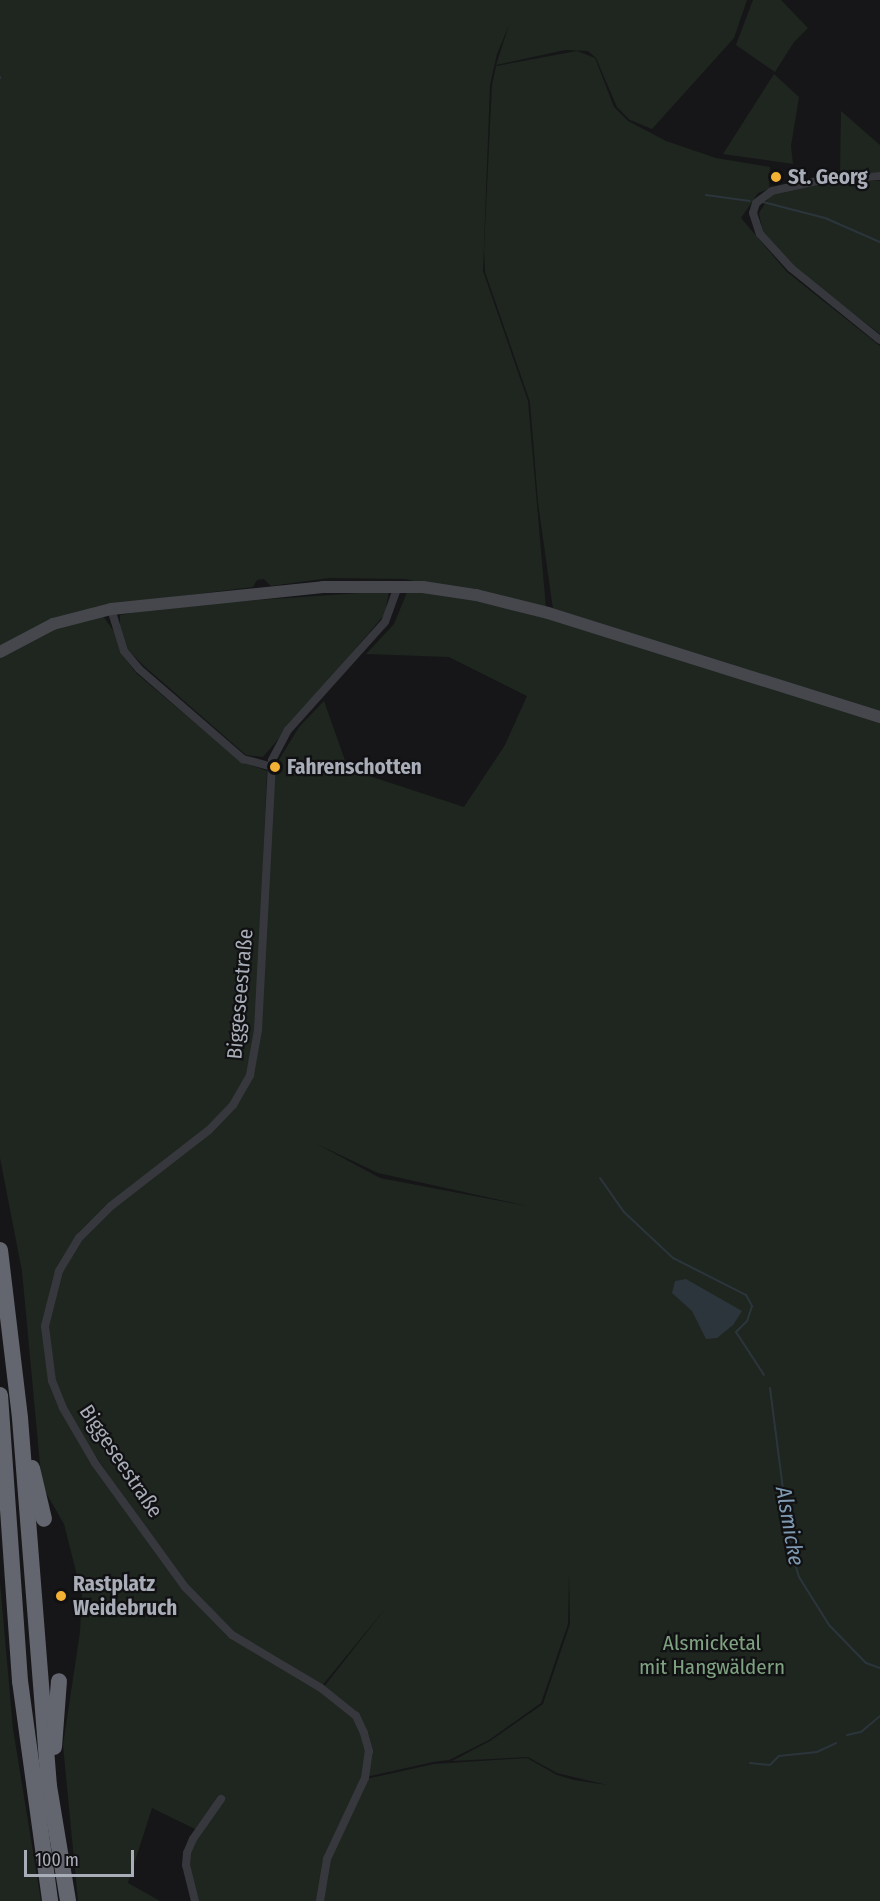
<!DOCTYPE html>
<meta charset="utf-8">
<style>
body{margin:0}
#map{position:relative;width:880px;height:1901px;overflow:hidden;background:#161618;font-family:"Fira Sans Condensed",sans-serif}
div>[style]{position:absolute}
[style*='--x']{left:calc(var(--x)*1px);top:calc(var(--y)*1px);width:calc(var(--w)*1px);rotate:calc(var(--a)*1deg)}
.green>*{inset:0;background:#1e261f}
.water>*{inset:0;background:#2c353c}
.stream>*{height:2px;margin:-1px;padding:0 1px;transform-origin:1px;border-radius:1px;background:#2c353c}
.street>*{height:8px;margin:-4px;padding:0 4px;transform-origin:4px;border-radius:4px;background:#37383d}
.secondary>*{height:12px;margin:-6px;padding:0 6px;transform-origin:6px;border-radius:6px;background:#45474d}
.highway>*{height:16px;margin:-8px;padding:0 8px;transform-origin:8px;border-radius:8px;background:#63666e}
.dots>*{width:16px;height:16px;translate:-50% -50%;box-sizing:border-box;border:3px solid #111113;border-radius:50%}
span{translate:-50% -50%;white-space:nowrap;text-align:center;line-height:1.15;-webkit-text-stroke:4.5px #111113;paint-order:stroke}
.poi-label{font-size:21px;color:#a8adb8;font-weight:700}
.left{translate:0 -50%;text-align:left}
.street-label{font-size:21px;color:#a8adb8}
.park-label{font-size:21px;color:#7fa381}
.water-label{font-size:22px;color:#7f9bb3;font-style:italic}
.scale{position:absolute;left:24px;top:1850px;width:110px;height:27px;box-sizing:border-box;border:3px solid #a8adb8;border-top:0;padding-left:8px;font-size:18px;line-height:21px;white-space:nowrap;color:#a8adb8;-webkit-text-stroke:4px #111113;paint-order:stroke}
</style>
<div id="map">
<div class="green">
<i style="clip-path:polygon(evenodd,0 0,747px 0,734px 38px,652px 129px,630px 120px,617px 107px,596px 58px,588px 51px,565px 50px,496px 65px,509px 25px,497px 54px,490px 85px,483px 271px,528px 401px,546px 608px,405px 579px,329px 578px,271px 586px,264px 579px,257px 580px,253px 587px,93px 607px,96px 619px,103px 616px,115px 633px,120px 651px,136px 673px,240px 761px,267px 771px,256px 1030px,249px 1075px,236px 1103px,252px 1076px,259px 1031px,274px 768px,299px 727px,324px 701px,348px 769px,464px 807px,505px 745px,527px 696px,449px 657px,366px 654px,394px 624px,408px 590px,464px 598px,540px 616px,880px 722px,880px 1901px,322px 1901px,329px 1859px,366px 1779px,434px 1764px,527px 1758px,557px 1775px,574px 1780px,607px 1785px,557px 1773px,528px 1757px,452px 1761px,490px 1741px,543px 1704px,570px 1624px,569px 1575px,568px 1624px,541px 1703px,489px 1740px,449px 1760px,433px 1762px,366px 1777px,370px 1750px,365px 1732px,357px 1715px,323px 1688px,385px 1609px,321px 1687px,255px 1650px,211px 1614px,187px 1586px,59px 1404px,93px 1463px,208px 1616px,253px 1652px,321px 1690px,355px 1717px,367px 1751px,363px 1778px,326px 1858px,319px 1901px,195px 1901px,187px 1865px,199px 1831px,152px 1808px,128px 1883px,160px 1901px,78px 1901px,63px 1745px,80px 1632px,82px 1595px,64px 1524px,42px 1486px,22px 1271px,0 1158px,0 0,317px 1144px,378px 1173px,527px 1206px,380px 1178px,317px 1144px)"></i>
<i style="clip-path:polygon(753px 0,781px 0,808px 28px,794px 42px,775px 72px,736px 45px)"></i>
<i style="clip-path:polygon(577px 51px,595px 58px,614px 107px,628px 121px,666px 141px,716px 158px,770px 167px,769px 189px,758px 193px,741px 218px,787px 272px,880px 346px,880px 714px,553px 609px,538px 503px,530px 402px,485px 272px,484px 249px,492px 85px,496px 66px)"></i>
<i style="clip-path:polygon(774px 74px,799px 97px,791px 146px,793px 164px,723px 154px)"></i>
<i style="clip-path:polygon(841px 111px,880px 145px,880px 172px,840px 172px)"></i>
<i style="clip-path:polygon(839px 181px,880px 181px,880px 334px,792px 266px,763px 233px,759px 213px,771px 194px)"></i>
<i style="clip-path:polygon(389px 591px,385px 614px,263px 757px,246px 755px,144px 666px,127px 649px,120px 629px,120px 615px,171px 606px)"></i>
<i style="clip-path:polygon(0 1582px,13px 1729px,41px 1901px,0 1901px)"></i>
</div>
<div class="water">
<i style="clip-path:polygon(686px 1279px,742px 1311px,733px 1325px,717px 1338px,706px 1339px,692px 1311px,672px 1293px,675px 1281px)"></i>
</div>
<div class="stream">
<i style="--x:0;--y:77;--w:1;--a:90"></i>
<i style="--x:706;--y:195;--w:44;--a:7.8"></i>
<i style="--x:763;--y:202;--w:64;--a:14.5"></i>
<i style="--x:825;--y:218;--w:60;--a:23.6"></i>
<i style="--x:600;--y:1178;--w:42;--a:54.8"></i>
<i style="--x:624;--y:1212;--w:67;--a:43.2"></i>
<i style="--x:673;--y:1258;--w:82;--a:26.9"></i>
<i style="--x:746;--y:1295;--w:13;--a:61"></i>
<i style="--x:752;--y:1306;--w:16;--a:108"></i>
<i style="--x:747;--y:1321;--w:16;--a:135"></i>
<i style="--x:736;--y:1332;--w:51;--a:56.9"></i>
<i style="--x:770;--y:1388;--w:164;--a:82.7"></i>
<i style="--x:791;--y:1551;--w:27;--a:73"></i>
<i style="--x:799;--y:1577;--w:57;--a:58"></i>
<i style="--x:829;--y:1625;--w:53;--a:45.8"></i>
<i style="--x:866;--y:1663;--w:15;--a:20"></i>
<i style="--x:847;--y:1735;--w:14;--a:-12"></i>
<i style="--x:861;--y:1732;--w:25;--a:-40"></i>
<i style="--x:750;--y:1763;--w:20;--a:6"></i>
<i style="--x:770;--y:1765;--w:13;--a:-45"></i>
<i style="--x:779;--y:1756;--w:38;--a:-6"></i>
<i style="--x:817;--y:1752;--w:21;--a:-25"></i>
</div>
<div class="street">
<i style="--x:880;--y:176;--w:58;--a:176.1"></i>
<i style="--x:822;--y:180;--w:51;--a:167.6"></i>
<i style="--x:772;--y:191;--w:20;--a:143"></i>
<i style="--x:756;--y:203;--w:10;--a:107"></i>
<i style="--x:753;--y:213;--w:22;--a:72"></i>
<i style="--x:760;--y:234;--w:46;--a:47.6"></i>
<i style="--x:791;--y:268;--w:114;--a:39"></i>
<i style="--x:111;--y:609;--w:44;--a:72.8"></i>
<i style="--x:124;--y:651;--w:23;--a:50"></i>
<i style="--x:139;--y:669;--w:138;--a:40.9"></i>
<i style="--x:243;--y:759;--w:30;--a:15"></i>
<i style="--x:195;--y:1901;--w:37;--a:-104"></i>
<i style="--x:186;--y:1865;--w:12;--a:-85"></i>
<i style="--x:187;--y:1853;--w:15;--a:-67"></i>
<i style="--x:193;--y:1839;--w:49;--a:-55"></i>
<i style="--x:320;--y:1901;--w:43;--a:-80.5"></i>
<i style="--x:327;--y:1859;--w:89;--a:-64.9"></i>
<i style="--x:365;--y:1778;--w:27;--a:-82"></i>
<i style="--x:369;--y:1751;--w:19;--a:-106"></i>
<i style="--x:364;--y:1733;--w:19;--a:-115"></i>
<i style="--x:356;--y:1716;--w:45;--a:-141.3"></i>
<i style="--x:321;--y:1688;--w:104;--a:-149.2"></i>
<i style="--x:232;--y:1635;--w:67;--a:-134.4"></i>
<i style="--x:185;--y:1587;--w:153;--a:-126"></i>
<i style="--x:95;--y:1463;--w:64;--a:-120.2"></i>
<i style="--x:63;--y:1408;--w:29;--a:-112"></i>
<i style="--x:52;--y:1381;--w:55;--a:-97.3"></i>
<i style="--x:45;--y:1326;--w:57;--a:-75.7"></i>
<i style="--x:59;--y:1271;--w:39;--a:-59"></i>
<i style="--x:79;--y:1238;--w:45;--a:-45"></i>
<i style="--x:111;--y:1206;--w:124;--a:-37.8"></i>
<i style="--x:209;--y:1130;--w:35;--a:-46"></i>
<i style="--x:233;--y:1105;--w:34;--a:-60"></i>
<i style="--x:250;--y:1075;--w:46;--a:-79.9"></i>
<i style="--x:258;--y:1030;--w:270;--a:-87"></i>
<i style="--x:272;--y:760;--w:34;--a:-62"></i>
<i style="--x:288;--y:730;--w:145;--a:-48.1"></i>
<i style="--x:385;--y:622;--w:38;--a:-70"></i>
</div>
<div class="secondary">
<i style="--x:0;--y:652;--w:60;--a:-27.8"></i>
<i style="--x:53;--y:624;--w:60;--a:-14.5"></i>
<i style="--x:111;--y:609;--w:213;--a:-5.9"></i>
<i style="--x:323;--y:587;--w:100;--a:0"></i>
<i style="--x:423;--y:587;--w:54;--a:8.6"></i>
<i style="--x:476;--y:595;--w:74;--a:14"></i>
<i style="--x:548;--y:613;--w:348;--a:17.4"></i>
</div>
<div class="highway">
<i style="--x:0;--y:1250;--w:169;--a:83.2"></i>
<i style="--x:20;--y:1418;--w:369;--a:85.5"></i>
<i style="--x:49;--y:1786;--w:117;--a:80.6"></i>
<i style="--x:0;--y:1395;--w:287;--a:86"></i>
<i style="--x:20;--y:1681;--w:222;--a:82.2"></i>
<i style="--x:32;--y:1468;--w:52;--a:76.8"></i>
<i style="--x:54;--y:1747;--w:66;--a:-85.7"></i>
</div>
<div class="dots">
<i style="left:776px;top:177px;background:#f2b134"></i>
<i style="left:275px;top:767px;background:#f2b134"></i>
<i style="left:61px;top:1596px;background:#f2b134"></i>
</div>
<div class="poi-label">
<span class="left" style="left:788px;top:177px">St. Georg</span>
<span class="left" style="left:287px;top:767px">Fahrenschotten</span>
<span class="left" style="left:73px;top:1596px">Rastplatz<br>Weidebruch</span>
</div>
<div class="street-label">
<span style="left:240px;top:994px;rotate:-85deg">Biggeseestraße</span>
<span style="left:121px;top:1461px;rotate:56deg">Biggeseestraße</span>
</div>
<div class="park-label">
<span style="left:712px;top:1655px">Alsmicketal<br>mit Hangwäldern</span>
</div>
<div class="water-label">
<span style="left:790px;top:1526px;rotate:80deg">Alsmicke</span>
</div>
<div class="scale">100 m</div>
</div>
